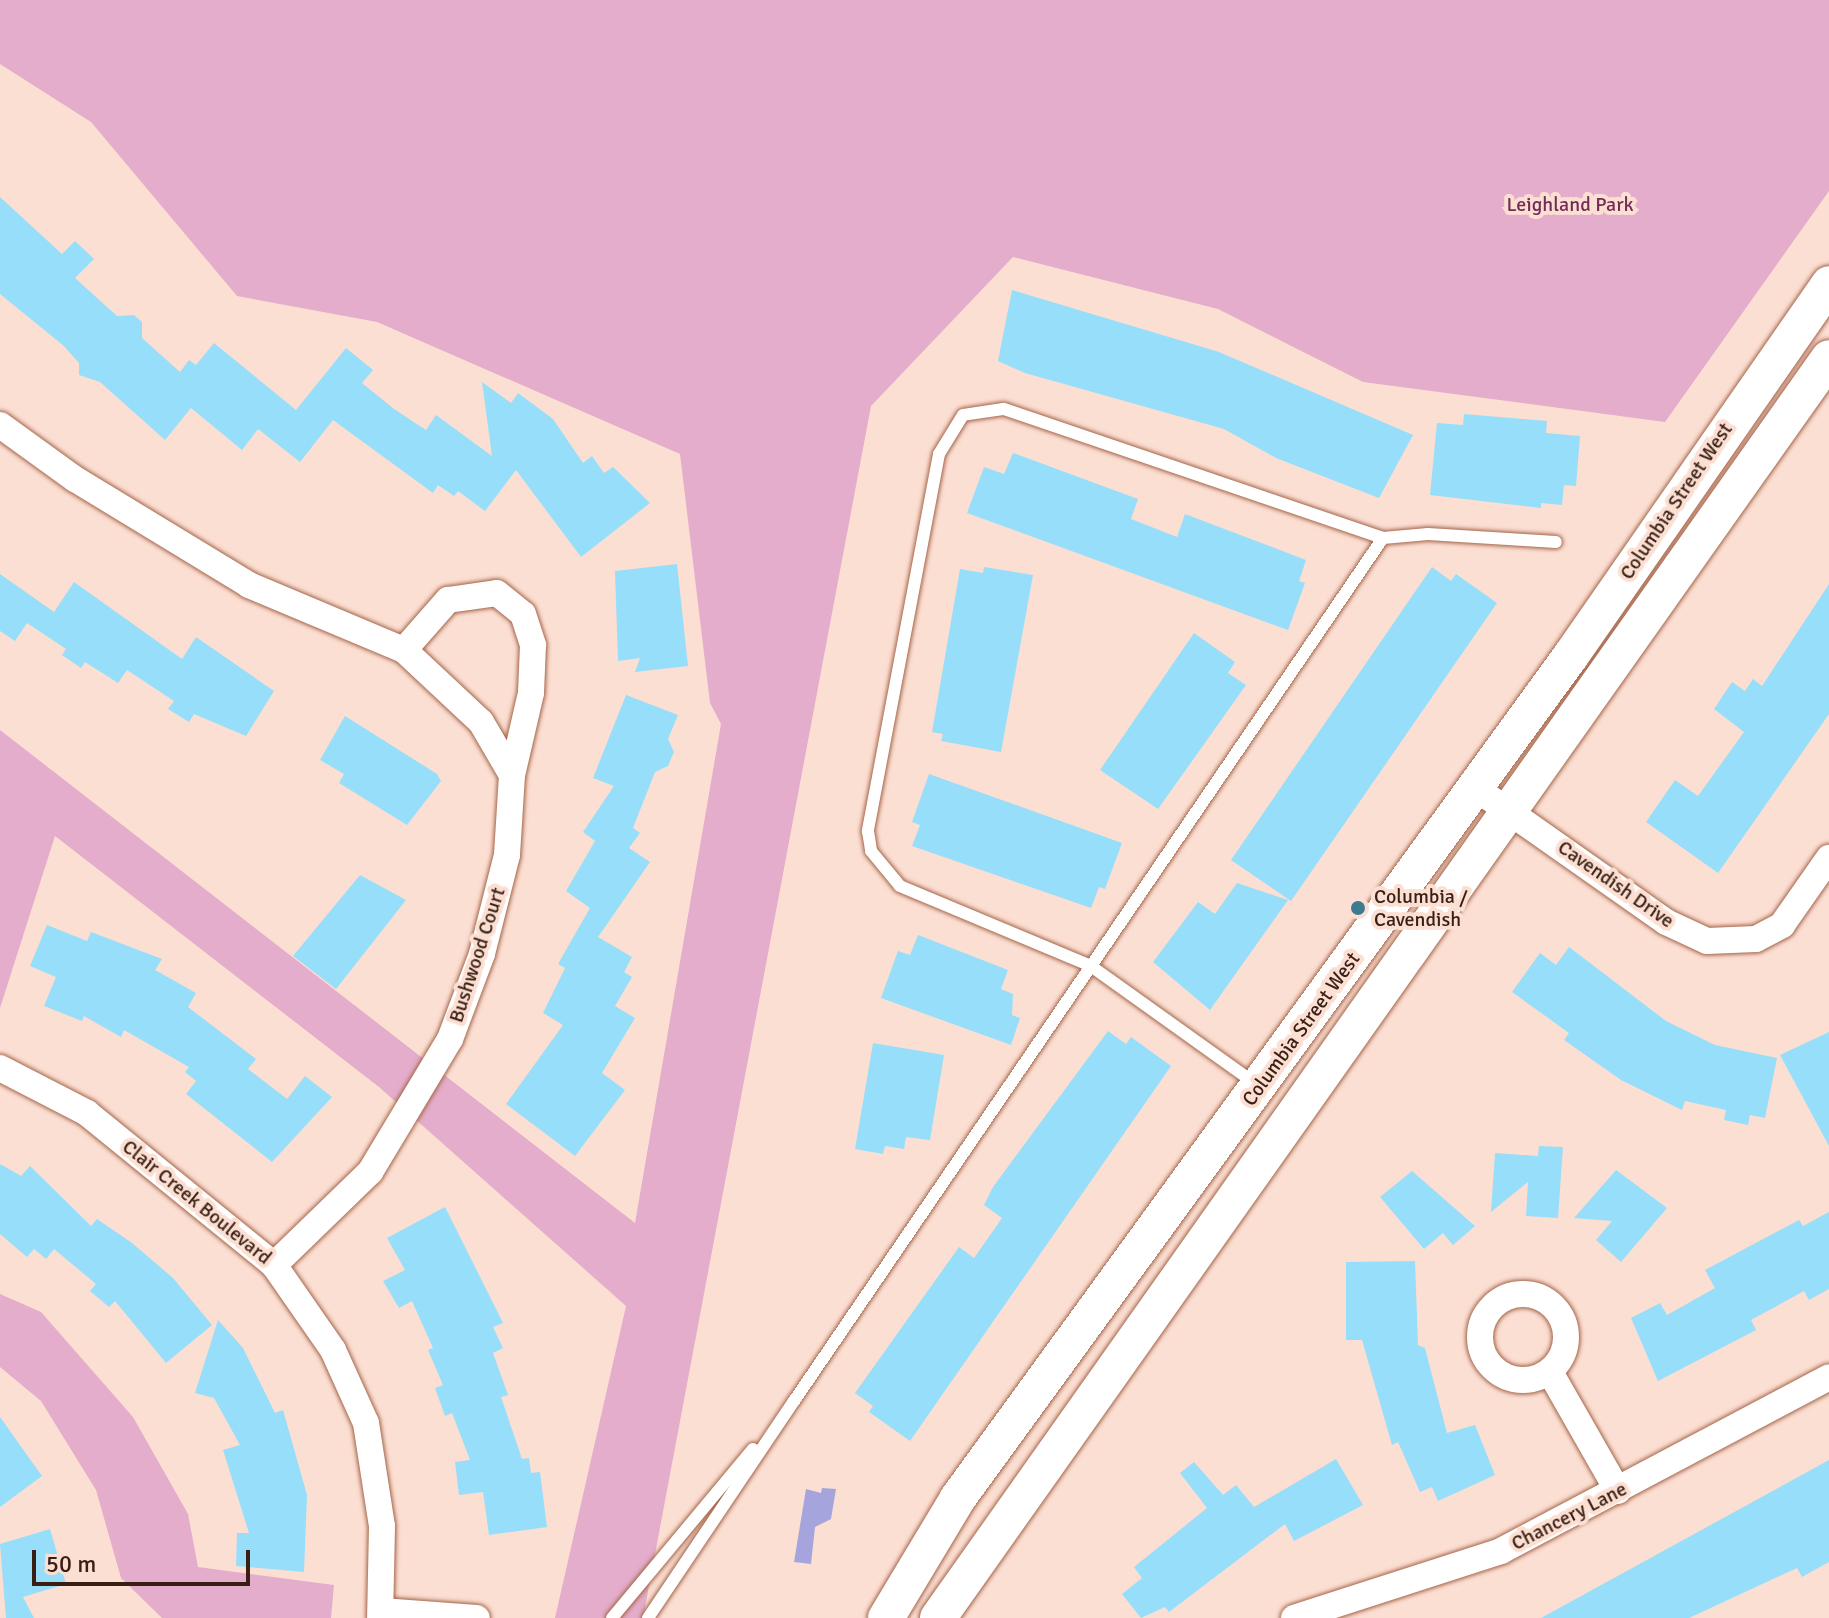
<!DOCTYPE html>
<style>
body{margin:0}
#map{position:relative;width:1829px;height:1618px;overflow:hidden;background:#fcdfd3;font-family:Signika,sans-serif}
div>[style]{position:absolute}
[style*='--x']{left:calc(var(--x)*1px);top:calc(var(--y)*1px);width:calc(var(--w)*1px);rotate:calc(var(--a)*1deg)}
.green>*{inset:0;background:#e4adcb}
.water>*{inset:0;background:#a5a4dd}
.building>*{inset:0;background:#96defa}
.roads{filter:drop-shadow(0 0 2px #a56549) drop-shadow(0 0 2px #a56549)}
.lane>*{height:12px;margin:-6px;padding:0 6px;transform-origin:6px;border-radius:6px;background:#fff}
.street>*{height:26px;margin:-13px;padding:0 13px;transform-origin:13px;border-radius:13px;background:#fff}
.street>.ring{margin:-13px;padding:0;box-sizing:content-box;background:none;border:26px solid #fff;border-radius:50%}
.secondary>*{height:36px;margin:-18px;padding:0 18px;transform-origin:18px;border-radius:18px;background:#fff}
.dots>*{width:22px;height:22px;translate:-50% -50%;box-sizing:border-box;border:4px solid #fcdfd3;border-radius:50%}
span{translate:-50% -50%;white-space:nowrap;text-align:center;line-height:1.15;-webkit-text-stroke:8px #fcdfd3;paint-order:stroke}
.park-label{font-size:20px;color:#712c57}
.street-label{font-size:20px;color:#391e13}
.poi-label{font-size:20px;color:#391e13}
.left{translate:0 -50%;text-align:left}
.scale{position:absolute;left:32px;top:1550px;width:218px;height:36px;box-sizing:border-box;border:4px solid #391e13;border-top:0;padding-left:10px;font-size:24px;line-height:28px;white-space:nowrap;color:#391e13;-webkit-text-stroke:6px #fcdfd3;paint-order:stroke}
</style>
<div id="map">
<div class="green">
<i style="clip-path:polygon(0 0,1829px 0,1829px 191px,1665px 422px,1363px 382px,1218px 309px,1013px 257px,871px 406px,643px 1618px,555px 1618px,626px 1306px,379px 1087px,55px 836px,0 1008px,0 730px,635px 1223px,721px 724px,710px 703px,680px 454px,377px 322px,237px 296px,91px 122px,0 64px)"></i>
<i style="clip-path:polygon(0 1294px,41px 1312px,133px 1417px,188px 1514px,198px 1567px,334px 1585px,331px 1618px,162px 1618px,121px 1578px,96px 1490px,41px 1401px,0 1367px)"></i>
</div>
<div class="water">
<i style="clip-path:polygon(822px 1488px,836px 1489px,831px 1519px,815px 1527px,811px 1564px,794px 1562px,806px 1489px,821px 1493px)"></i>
</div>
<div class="building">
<i style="clip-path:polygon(0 197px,62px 254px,75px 241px,94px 259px,75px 278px,117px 316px,134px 315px,142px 322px,142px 338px,180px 372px,189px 360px,196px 365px,214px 343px,296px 410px,346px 348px,373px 370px,362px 383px,394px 409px,426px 430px,436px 415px,492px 456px,482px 382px,511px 403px,518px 393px,553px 419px,583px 463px,592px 456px,604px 473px,613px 467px,650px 503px,581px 557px,516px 470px,485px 511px,458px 491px,454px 496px,438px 485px,433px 493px,333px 420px,300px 462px,258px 429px,242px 450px,191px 408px,165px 440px,100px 382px,79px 375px,79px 363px,64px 346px,0 294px)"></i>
<i style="clip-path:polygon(1012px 290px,1219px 352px,1413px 435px,1379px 498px,1276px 458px,1224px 429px,1025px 373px,998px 361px)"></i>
<i style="clip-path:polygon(1464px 414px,1547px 421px,1546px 433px,1580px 436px,1576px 486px,1564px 485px,1562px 505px,1541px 503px,1541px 508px,1430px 495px,1437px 423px,1463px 425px)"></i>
<i style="clip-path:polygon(1013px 453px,1138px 499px,1131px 519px,1177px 537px,1185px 514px,1306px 560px,1299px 581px,1305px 583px,1288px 630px,967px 513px,984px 467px,1004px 474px)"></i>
<i style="clip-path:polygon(677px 564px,688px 666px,635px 672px,640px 658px,618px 661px,615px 571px)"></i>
<i style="clip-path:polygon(984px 567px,1033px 575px,1001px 752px,941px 741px,943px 734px,932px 732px,960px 569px,983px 573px)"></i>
<i style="clip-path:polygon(1432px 567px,1451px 581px,1456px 574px,1497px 603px,1291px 901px,1231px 860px)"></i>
<i style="clip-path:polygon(0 574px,54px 612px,74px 582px,182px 659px,196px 637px,274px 691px,246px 736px,194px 714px,189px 722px,168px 709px,174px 701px,127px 670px,118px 683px,85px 662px,81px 668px,62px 655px,66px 649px,27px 623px,15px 641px,0 631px)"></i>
<i style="clip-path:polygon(1829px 584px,1829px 714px,1718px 873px,1646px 822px,1675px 780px,1698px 796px,1744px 732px,1714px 709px,1732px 682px,1745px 691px,1753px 679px,1762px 686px)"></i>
<i style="clip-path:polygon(1194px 633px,1235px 662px,1228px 673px,1246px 685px,1158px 809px,1100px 770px)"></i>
<i style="clip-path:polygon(626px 695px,678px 715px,668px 739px,674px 752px,668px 766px,655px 772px,633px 828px,640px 833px,629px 848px,650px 862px,598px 937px,632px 957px,624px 972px,632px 977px,615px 1006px,635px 1018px,602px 1073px,625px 1090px,575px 1156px,506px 1104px,563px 1025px,543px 1013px,565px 968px,558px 964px,590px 908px,566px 891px,595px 841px,583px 832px,614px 786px,593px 778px)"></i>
<i style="clip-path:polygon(345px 716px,437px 774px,441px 781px,407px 825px,339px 783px,344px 774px,320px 760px)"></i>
<i style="clip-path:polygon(929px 774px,1122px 843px,1105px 889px,1099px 887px,1091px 908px,912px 846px,920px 825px,912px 822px)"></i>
<i style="clip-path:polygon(360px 875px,406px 900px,336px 989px,293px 956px)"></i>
<i style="clip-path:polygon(1237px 883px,1288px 900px,1210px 1010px,1153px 962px,1198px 902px,1215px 914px)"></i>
<i style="clip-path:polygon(47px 925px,87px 941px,91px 932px,162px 959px,155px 970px,196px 993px,188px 1007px,256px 1059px,248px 1069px,287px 1099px,305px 1076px,332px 1097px,272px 1162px,186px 1094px,196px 1081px,185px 1072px,189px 1067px,124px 1030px,121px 1037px,84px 1016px,82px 1021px,44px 1006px,56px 977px,30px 966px)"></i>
<i style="clip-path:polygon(918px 935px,1008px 970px,1001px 989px,1013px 994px,1012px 1015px,1020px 1018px,1011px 1045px,881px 998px,898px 951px,910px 955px)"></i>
<i style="clip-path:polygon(1569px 947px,1666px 1021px,1715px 1045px,1777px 1058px,1765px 1118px,1750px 1115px,1748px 1125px,1724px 1120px,1726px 1110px,1685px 1101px,1682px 1110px,1621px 1080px,1564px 1040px,1569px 1033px,1512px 992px,1540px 953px,1556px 965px)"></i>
<i style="clip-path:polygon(1108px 1031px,1126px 1044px,1131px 1037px,1171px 1066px,910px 1441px,869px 1412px,873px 1406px,855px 1393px,959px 1247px,974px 1258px,1002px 1218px,984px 1205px,993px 1187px)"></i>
<i style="clip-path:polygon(1829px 1032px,1829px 1146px,1780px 1055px)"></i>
<i style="clip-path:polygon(873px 1043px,944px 1055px,930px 1140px,906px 1137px,904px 1149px,885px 1146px,883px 1154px,855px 1149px)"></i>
<i style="clip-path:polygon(1539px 1146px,1563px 1147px,1558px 1218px,1526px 1216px,1528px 1182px,1491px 1212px,1495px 1153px,1538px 1156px)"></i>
<i style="clip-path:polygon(0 1164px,21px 1176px,30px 1166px,91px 1226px,97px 1219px,132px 1243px,173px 1278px,212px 1325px,166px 1363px,115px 1301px,109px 1307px,90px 1291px,96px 1284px,54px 1249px,46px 1259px,34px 1249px,27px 1257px,0 1234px)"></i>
<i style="clip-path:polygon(1616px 1170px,1667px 1208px,1621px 1262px,1596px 1240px,1612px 1221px,1574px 1218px)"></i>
<i style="clip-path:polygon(1412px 1171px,1475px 1226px,1453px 1245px,1443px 1233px,1424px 1249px,1380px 1197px)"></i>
<i style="clip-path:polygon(445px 1207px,503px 1323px,493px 1327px,503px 1348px,493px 1353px,508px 1395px,501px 1397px,522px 1459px,529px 1458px,531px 1473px,540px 1472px,547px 1527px,489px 1535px,483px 1492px,459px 1495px,455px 1462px,470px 1460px,452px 1413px,445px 1416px,435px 1388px,443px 1385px,428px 1350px,433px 1348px,412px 1301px,399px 1308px,383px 1281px,405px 1270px,387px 1238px)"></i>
<i style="clip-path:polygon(1829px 1212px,1829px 1289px,1809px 1300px,1804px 1291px,1751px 1320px,1756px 1330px,1658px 1381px,1631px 1318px,1660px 1303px,1667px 1315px,1715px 1288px,1705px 1270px,1799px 1220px,1803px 1226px)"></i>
<i style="clip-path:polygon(1415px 1261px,1418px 1345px,1425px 1348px,1447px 1433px,1475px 1425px,1495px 1475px,1438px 1501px,1432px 1487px,1420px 1492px,1398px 1442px,1392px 1445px,1362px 1340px,1346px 1340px,1346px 1262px)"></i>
<i style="clip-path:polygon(218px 1320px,243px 1348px,275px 1413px,283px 1410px,307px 1495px,304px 1572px,236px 1566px,237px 1533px,249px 1533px,223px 1450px,240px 1445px,214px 1398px,195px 1393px)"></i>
<i style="clip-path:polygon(0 1417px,42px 1476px,0 1507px)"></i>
<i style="clip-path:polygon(1336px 1459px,1363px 1505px,1294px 1541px,1285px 1524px,1169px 1612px,1165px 1607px,1141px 1618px,1122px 1594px,1142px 1578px,1134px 1567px,1207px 1508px,1180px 1473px,1194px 1462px,1223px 1495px,1236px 1485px,1254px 1507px)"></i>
<i style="clip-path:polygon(1829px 1460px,1829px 1562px,1802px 1577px,1797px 1568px,1689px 1618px,1541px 1618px)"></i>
<i style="clip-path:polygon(50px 1529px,66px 1584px,23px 1597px,34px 1618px,6px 1618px,0 1544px)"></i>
</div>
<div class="roads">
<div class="lane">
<i style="--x:1383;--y:538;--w:45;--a:-5.1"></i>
<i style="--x:1428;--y:534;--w:128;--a:3.6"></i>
<i style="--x:612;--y:1618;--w:220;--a:-50.2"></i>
<i style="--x:648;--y:1618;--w:262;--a:-56.1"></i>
<i style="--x:794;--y:1401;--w:527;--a:-55.68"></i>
<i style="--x:1091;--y:966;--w:518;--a:-55.7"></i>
<i style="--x:1383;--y:538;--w:401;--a:-161.2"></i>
<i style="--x:1003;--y:409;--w:40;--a:171.5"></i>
<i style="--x:963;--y:415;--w:46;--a:121.6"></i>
<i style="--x:939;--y:454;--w:384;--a:100.7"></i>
<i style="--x:868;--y:831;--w:20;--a:81"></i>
<i style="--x:871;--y:851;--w:45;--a:50.4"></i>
<i style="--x:900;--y:886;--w:207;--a:22.7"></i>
<i style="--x:1091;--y:966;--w:204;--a:35.6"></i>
</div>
<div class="street">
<i style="--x:0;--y:425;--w:92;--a:35.8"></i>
<i style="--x:75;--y:479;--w:204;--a:31.3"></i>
<i style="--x:249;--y:585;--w:168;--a:22.8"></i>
<i style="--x:404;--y:650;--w:105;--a:43.1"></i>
<i style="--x:481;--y:722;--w:61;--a:59.7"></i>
<i style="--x:512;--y:775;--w:80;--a:93.6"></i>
<i style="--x:507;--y:855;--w:102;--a:104.2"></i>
<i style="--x:482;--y:954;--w:91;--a:110.6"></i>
<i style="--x:450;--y:1039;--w:155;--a:121"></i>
<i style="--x:370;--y:1172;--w:134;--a:135.9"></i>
<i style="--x:404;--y:650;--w:67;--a:-48.7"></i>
<i style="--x:448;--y:600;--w:49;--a:-8.1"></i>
<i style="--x:497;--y:593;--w:33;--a:39"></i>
<i style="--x:523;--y:614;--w:33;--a:72"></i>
<i style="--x:533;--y:645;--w:48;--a:92.4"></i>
<i style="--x:531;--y:693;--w:84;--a:103"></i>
<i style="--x:1474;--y:787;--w:235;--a:35.1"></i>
<i style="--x:1666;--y:922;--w:45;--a:24.9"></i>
<i style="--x:1707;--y:941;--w:49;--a:-2.3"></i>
<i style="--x:1756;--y:939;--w:30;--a:-28"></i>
<i style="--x:1782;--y:925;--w:82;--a:-55"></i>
<i style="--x:0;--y:1068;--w:98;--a:27.3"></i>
<i style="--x:87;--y:1113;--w:241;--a:39.1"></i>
<i style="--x:274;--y:1265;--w:103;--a:55.2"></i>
<i style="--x:333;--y:1350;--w:80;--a:65.7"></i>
<i style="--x:366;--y:1423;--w:104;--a:81.2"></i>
<i style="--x:382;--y:1526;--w:92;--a:91.2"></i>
<i class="ring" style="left:1480px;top:1294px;width:60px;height:60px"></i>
<i style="--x:1550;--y:1372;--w:137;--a:60.3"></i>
<i style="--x:381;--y:1611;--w:96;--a:4.2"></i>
<i style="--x:1294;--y:1618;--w:218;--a:-17.9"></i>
<i style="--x:1501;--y:1551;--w:371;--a:-27.9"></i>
</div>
<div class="secondary">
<i style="--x:886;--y:1618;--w:140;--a:-59"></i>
<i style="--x:958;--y:1498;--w:1040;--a:-53.96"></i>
<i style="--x:1570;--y:657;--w:454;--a:-55.2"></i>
<i style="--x:938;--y:1618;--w:1543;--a:-54.73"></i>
</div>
</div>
<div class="dots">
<i style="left:1358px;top:908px;background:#3e7b91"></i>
</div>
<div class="park-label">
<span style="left:1570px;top:204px">Leighland Park</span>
</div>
<div class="street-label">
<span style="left:1676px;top:501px;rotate:-56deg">Columbia Street West</span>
<span style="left:1616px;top:884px;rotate:35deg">Cavendish Drive</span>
<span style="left:477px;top:955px;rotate:-72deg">Bushwood Court</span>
<span style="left:1301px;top:1029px;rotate:-54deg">Columbia Street West</span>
<span style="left:197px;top:1202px;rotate:39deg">Clair Creek Boulevard</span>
<span style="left:1569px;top:1516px;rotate:-27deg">Chancery Lane</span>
</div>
<div class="poi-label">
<span class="left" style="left:1374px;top:908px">Columbia /<br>Cavendish</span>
</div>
<div class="scale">50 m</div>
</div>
